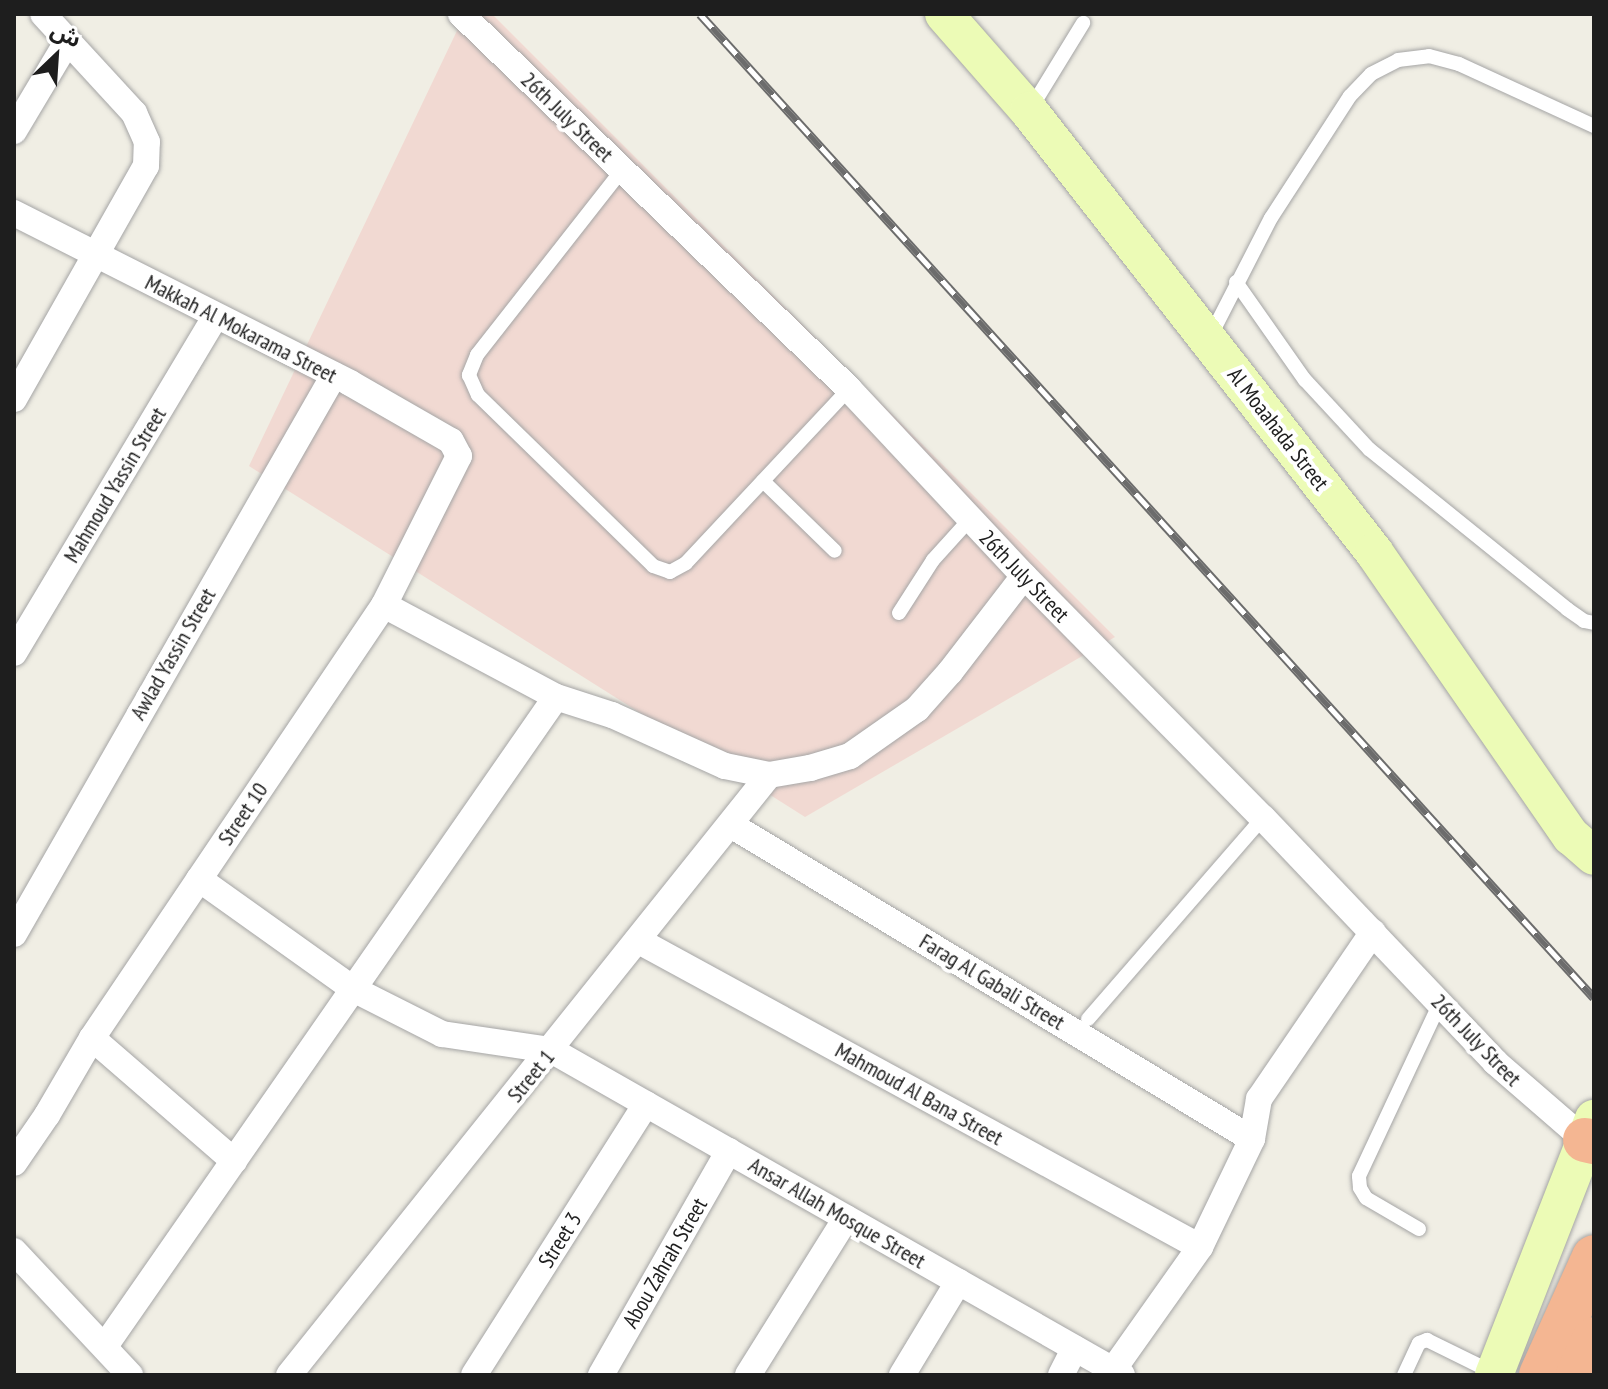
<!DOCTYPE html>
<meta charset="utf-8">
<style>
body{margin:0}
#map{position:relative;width:1608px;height:1389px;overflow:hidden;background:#f0eee4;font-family:"PT Sans Narrow","Noto Sans Arabic",sans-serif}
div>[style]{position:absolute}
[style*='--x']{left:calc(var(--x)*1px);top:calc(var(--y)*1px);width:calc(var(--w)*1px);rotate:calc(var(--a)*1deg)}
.commercial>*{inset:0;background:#f1d9d2}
.roads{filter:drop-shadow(0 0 2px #a5a5a5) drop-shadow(0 0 2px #a5a5a5)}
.service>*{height:14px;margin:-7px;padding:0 7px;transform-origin:7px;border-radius:7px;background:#fff}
.minor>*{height:26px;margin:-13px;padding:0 13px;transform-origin:13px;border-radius:13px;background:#fff}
.secondary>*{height:38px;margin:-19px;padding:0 19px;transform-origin:19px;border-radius:19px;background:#ecfbb6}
.trunk>*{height:44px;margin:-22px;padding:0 22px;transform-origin:22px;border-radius:22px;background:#f4b692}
.rail>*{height:9px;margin-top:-4.5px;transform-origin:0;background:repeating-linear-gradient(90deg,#fff 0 18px,#6c6c6c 0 36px);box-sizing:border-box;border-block:2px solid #6c6c6c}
span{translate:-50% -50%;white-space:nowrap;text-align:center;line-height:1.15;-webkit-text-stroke:8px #fff;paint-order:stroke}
.street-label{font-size:22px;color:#1e1e1e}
.frame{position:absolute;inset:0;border:16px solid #1e1e1e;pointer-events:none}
.north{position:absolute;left:16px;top:16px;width:80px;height:80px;-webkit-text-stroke:6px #fff;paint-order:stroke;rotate:25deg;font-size:22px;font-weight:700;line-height:32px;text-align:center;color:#1e1e1e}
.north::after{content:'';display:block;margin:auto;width:28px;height:36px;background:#1e1e1e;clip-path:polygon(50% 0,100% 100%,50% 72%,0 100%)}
</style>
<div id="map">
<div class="commercial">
<i style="clip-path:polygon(465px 14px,492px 14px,1115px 637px,805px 817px,249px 466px)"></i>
</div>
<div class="roads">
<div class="service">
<i style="--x:1031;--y:108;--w:100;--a:-58.5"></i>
<i style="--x:622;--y:170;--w:235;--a:128.1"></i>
<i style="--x:477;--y:355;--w:22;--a:112"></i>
<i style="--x:469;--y:375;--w:22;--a:66"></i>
<i style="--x:478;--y:395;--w:245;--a:44.3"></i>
<i style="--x:653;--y:566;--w:18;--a:19"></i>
<i style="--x:670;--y:572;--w:18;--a:-29"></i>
<i style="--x:686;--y:563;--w:238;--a:-46.9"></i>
<i style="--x:1236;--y:282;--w:120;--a:54.9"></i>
<i style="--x:1305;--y:380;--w:94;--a:47.2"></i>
<i style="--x:1369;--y:449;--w:255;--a:38.9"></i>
<i style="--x:1567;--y:609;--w:21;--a:35"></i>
<i style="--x:1584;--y:621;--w:10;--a:11"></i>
<i style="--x:1211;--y:335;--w:131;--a:-62.9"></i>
<i style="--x:1271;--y:218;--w:145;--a:-57.1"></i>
<i style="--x:1350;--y:96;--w:30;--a:-46"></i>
<i style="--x:1371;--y:74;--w:30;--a:-27"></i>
<i style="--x:1398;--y:60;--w:31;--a:-7"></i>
<i style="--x:1429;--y:56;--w:31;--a:15"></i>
<i style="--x:1459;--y:64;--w:149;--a:24.7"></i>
<i style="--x:763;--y:481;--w:100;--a:44.2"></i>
<i style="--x:899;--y:613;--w:63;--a:-57.3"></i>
<i style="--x:933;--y:560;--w:55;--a:-47.9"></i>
<i style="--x:1088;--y:1019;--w:267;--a:-49"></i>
<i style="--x:1419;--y:1229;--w:61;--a:-149.7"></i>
<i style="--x:1366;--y:1198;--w:12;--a:-121"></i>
<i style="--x:1360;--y:1188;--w:12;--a:-95"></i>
<i style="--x:1359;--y:1176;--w:191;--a:-64.9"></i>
<i style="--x:1404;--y:1375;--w:35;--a:-65"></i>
<i style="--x:1419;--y:1343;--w:9;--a:-21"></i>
<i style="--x:1427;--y:1340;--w:75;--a:26.2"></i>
</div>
<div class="minor">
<i style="--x:461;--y:14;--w:540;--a:44.02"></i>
<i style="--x:849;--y:389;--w:256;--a:46.9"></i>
<i style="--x:1024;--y:576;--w:340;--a:45.4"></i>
<i style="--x:1263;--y:818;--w:337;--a:46.4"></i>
<i style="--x:1495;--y:1062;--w:119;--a:40.9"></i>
<i style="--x:14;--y:131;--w:104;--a:-59.2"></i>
<i style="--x:14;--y:213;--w:377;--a:26.8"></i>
<i style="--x:350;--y:383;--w:116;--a:29.9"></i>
<i style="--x:451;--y:441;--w:17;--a:62"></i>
<i style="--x:459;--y:456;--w:167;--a:116.7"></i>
<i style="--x:384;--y:605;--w:522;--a:123.99"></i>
<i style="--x:92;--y:1038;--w:89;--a:120.3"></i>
<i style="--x:47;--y:1115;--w:58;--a:124.5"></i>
<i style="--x:14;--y:399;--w:268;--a:-60.5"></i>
<i style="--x:146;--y:166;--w:24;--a:-88"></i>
<i style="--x:147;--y:142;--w:32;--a:-114"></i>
<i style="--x:134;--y:113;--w:134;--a:-132.6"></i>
<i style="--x:384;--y:605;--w:195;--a:28.1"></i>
<i style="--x:556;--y:697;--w:59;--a:17.8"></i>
<i style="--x:612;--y:715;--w:124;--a:24.3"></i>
<i style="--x:725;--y:766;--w:45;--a:11.6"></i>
<i style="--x:769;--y:775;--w:42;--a:-9.7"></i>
<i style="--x:810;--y:768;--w:42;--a:-16.7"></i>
<i style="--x:850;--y:756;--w:82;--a:-35"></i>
<i style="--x:917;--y:709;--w:50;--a:-48.3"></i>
<i style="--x:950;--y:672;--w:121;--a:-52.4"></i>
<i style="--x:14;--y:653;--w:392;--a:-59.1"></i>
<i style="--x:731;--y:825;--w:608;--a:31.08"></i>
<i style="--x:199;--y:879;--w:189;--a:35.5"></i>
<i style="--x:353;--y:989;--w:100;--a:26.8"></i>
<i style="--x:442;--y:1034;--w:110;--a:8.4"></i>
<i style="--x:551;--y:1050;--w:657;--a:29.65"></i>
<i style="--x:14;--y:934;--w:644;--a:-60.21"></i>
<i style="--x:639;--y:941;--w:639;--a:28.61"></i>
<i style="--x:92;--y:1038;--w:188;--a:40.9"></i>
<i style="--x:14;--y:1251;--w:170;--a:46.9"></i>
<i style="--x:105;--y:1346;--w:790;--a:-55.2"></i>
<i style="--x:1113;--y:1370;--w:151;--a:-54.7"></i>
<i style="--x:1200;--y:1247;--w:120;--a:-64.3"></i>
<i style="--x:1252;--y:1139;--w:41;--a:-80.1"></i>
<i style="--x:1259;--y:1099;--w:202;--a:-55.7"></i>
<i style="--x:289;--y:1375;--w:768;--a:-51.34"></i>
<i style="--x:474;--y:1375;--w:321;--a:-57.6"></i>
<i style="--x:601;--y:1375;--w:258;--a:-60.3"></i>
<i style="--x:748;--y:1375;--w:185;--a:-58"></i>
<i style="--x:902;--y:1375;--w:109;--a:-58.9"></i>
<i style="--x:1061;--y:1375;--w:30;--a:-63"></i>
</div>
<div class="secondary">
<i style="--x:944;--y:14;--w:129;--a:48.8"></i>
<i style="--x:1029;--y:111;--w:560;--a:51.96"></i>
<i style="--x:1374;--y:552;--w:346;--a:55.3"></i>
<i style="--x:1571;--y:836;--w:30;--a:41"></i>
<i style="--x:1494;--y:1375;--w:275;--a:-68.7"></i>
</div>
<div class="trunk">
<i style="--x:1585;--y:1140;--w:9;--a:13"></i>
<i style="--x:1541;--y:1375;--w:129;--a:-65.8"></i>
<i style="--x:1578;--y:1375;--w:39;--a:-66"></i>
</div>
</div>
<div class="rail">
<i style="--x:700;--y:14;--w:1329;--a:47.74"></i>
</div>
<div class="street-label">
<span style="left:567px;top:117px;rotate:44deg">26th July Street</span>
<span style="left:241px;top:329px;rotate:27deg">Makkah Al Mokarama Street</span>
<span style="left:1278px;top:429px;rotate:52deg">Al Moaahada Street</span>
<span style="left:115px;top:485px;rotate:-59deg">Mahmoud Yassin Street</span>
<span style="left:1024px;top:576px;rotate:46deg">26th July Street</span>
<span style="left:173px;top:654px;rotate:-60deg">Awlad Yassin Street</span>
<span style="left:243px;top:814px;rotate:-56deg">Street 10</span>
<span style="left:992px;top:982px;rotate:31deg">Farag Al Gabali Street</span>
<span style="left:1476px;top:1040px;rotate:46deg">26th July Street</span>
<span style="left:531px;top:1076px;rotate:-51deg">Street 1</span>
<span style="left:919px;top:1094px;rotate:29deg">Mahmoud Al Bana Street</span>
<span style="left:837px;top:1213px;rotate:30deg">Ansar Allah Mosque Street</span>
<span style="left:560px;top:1240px;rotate:-58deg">Street 3</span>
<span style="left:665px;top:1263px;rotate:-60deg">Abou Zahrah Street</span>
</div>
<div class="frame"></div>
<div class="north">ش</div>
</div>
